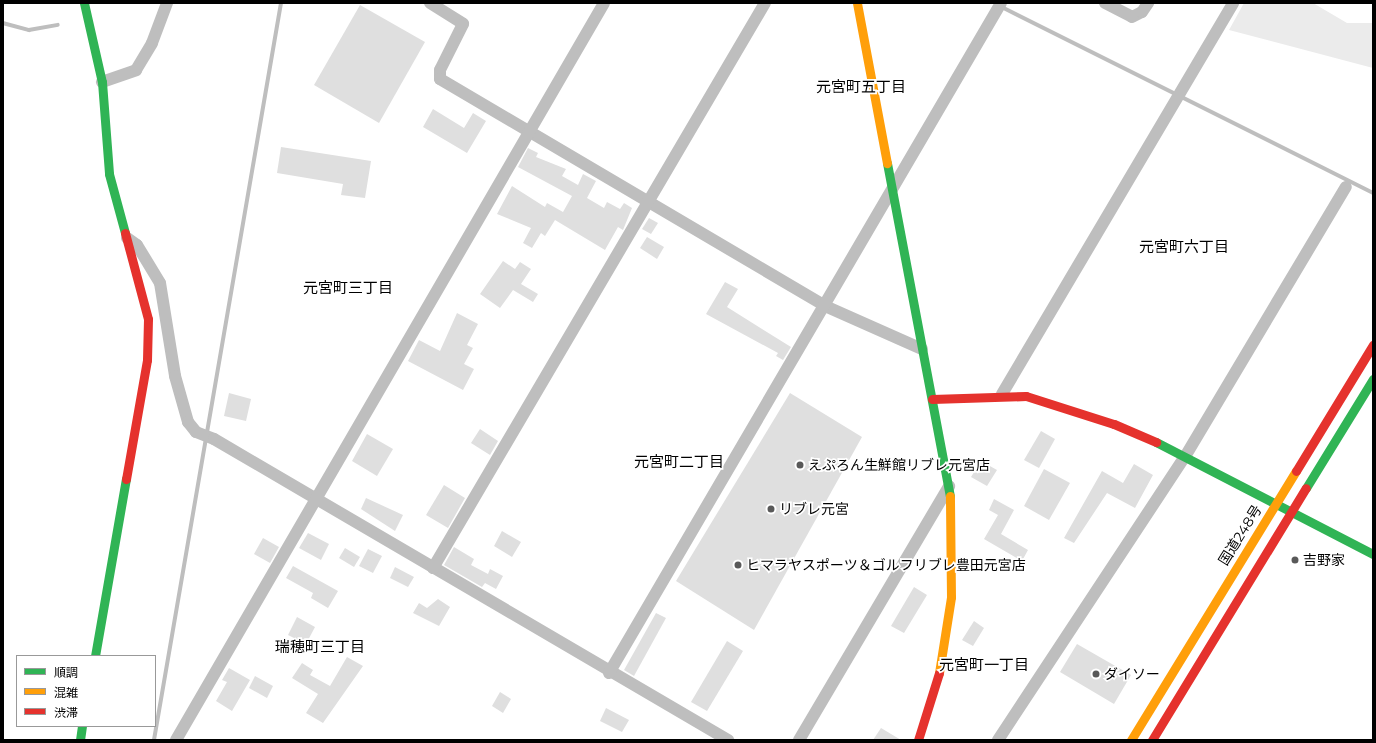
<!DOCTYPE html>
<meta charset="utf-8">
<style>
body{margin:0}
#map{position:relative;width:1376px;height:743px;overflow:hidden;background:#fff;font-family:Montserrat,"Noto Sans JP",sans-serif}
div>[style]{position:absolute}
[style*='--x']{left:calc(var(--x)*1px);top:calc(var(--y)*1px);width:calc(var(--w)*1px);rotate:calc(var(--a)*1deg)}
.green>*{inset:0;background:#ebebeb}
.stream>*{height:3.5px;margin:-1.75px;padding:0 1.75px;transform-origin:1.75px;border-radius:1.75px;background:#bebebe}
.building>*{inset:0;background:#dfdfdf}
.street>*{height:12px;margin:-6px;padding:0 6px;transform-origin:6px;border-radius:6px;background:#bebebe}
.fast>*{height:9px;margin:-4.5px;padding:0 4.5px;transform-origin:4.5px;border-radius:4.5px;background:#30b455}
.slow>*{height:9px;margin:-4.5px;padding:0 4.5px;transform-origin:4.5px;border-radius:4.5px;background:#ff9f0a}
.jam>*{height:9px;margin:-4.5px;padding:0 4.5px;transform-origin:4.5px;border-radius:4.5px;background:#e5322d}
.dots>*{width:11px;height:11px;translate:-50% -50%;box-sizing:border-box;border:2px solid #fff;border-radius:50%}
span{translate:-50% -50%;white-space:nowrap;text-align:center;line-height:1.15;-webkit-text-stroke:3.5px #fff;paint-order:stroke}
.poi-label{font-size:14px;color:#000}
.left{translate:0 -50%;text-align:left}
.street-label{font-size:14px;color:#000}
.neighbourhood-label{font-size:15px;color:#000}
.frame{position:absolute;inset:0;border:4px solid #000;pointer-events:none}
.legend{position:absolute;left:16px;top:655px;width:140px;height:72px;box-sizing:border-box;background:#fff;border:1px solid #999;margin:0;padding:5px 7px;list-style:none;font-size:12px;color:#000}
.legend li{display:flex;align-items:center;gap:8px;height:20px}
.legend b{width:20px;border:1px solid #999}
</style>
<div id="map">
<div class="green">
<i style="clip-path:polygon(1244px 3px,1313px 3px,1347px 23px,1373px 23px,1373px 68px,1229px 30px)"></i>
</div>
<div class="stream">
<i style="--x:1002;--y:7;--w:415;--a:26.6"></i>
<i style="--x:3;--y:23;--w:27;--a:15"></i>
<i style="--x:29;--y:30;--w:29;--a:-10"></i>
<i style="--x:154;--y:740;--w:748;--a:-80.22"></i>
</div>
<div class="building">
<i style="clip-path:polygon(360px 5px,425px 42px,379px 123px,314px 85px)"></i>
<i style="clip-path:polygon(433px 109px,464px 128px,473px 113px,486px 121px,467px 153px,423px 127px)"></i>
<i style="clip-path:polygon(281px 147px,371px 161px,365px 198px,341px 195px,343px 184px,277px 173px)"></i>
<i style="clip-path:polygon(528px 148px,538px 153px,536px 157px,566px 169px,562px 176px,578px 185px,583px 174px,596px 181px,587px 198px,604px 208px,607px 202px,620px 209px,624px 203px,632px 208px,623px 230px,618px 227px,605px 250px,555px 220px,545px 236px,541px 233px,532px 248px,523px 243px,531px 228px,497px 214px,512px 186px,545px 207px,547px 203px,563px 212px,572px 196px,518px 167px)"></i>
<i style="clip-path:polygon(649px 218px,658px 223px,651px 234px,642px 229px)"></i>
<i style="clip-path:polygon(647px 237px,664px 247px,657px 259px,640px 248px)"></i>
<i style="clip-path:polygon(503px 261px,515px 269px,520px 262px,531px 269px,521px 284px,538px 294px,533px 302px,513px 290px,500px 308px,480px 294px)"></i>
<i style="clip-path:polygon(725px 282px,738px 289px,727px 307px,791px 347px,783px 360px,776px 356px,778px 353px,706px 314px)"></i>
<i style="clip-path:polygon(457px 313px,478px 324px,467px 345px,473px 348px,464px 364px,474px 369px,463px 390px,408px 361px,419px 340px,440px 351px)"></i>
<i style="clip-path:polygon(229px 393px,251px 399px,246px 421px,224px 416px)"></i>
<i style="clip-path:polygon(790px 393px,862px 437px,754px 630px,676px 581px)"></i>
<i style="clip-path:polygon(480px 429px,498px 441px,490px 455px,471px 443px)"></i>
<i style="clip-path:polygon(1041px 431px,1055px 439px,1039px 468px,1024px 460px)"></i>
<i style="clip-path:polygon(367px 434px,393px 449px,377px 476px,352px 461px)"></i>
<i style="clip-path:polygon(981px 461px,997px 470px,987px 486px,971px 477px)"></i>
<i style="clip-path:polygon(1134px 464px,1153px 475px,1135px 508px,1107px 493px,1074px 543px,1064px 538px,1102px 471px,1123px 483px)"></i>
<i style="clip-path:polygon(1044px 469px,1070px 483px,1049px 520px,1024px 506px)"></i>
<i style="clip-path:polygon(444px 485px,465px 498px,448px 528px,426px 515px)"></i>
<i style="clip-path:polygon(366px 498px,403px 515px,395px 531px,361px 509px)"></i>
<i style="clip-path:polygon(994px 499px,1014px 510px,1001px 534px,1028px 550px,1022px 561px,984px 539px,998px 515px,989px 510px)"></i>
<i style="clip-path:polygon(502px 531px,521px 542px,512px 557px,494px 546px)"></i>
<i style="clip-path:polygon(308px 533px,329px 544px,321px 560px,299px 548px)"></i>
<i style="clip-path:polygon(263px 538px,279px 547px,270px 563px,254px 554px)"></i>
<i style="clip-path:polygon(454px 547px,474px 559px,471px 565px,488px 574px,490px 569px,503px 576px,496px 589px,485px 583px,482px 587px,444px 565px)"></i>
<i style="clip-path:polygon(345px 548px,360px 557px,354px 567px,339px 558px)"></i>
<i style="clip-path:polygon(368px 549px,382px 556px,373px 573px,359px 566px)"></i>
<i style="clip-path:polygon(293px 566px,338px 591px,328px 608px,311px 598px,313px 593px,286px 578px)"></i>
<i style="clip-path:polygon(395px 567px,414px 577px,408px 587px,390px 578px)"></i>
<i style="clip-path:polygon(914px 587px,927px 595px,904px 633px,891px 626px)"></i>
<i style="clip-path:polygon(438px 599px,450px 607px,439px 626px,413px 613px,419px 603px,427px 608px)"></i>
<i style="clip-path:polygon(656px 613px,666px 618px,634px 676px,624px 670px)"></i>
<i style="clip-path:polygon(297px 617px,315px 627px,306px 644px,288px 635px)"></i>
<i style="clip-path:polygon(974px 621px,984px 628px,973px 646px,962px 640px)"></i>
<i style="clip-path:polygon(727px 641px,743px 651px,707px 711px,691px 702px)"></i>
<i style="clip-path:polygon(1077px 644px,1131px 675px,1114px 704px,1060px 672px)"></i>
<i style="clip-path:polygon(347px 657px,363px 666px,323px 723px,306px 713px,318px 694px,292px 678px,302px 663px,313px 670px,310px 675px,330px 686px)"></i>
<i style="clip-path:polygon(229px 668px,250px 680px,232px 711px,216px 701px,227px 682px,222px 680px)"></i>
<i style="clip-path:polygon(255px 676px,273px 686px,267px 698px,249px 688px)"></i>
<i style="clip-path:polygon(500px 692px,511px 699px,503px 713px,492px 706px)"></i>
<i style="clip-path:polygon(606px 708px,629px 720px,622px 732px,600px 721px)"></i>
<i style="clip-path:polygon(881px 728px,901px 740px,873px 740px)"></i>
</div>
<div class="street">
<i style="--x:430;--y:3;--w:39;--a:32"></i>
<i style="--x:463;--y:24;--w:51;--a:116.6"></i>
<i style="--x:440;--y:70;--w:9;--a:90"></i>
<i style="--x:440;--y:79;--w:447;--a:30.5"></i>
<i style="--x:825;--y:306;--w:106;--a:23.9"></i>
<i style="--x:1105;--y:3;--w:30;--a:27"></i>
<i style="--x:1132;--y:17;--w:11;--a:-27"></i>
<i style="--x:1142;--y:12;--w:11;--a:-56"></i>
<i style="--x:102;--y:82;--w:36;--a:-19"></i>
<i style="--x:136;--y:70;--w:31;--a:-59"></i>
<i style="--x:152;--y:43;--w:43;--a:-69.4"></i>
<i style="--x:127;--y:238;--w:12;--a:35"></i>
<i style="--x:137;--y:245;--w:44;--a:58.8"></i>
<i style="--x:160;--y:283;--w:94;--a:80.8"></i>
<i style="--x:175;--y:376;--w:48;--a:74.2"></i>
<i style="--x:188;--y:422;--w:13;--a:51"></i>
<i style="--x:196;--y:432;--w:19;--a:21"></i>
<i style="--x:214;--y:439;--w:596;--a:30.35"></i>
<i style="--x:1002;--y:394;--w:454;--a:-59.4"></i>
<i style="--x:433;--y:568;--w:655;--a:-59.56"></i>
<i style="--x:609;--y:673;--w:776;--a:-59.67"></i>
<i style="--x:176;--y:740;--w:852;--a:-59.85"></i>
<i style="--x:799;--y:740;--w:295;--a:-59.4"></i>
<i style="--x:998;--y:740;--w:341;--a:-56.6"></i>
<i style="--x:1186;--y:455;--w:312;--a:-59.2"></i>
</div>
<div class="fast">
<i style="--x:84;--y:3;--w:81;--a:77.2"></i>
<i style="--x:102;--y:82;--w:92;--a:85.6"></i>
<i style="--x:109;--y:174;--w:61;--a:74.8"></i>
<i style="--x:887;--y:163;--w:339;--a:79.3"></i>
<i style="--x:1156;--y:442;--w:244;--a:27.3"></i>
<i style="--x:1306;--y:488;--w:128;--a:-58.4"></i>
<i style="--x:95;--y:656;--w:180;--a:-80.1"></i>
<i style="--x:80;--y:740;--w:14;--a:-82"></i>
</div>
<div class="slow">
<i style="--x:857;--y:3;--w:163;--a:79.4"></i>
<i style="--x:939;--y:673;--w:77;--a:-81"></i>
<i style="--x:951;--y:597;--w:101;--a:-90.6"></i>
<i style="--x:1131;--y:740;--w:316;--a:-58.5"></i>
</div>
<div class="jam">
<i style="--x:125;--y:233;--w:89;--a:75"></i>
<i style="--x:148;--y:319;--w:41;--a:91.4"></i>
<i style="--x:147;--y:360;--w:121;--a:100"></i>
<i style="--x:932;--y:399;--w:94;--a:-1.8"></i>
<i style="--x:1026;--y:396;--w:92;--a:17.7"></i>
<i style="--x:1114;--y:424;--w:46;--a:23.2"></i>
<i style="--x:1296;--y:471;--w:148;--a:-58.6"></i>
<i style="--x:918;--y:740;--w:70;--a:-72.6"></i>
<i style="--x:1152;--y:740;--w:295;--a:-58.6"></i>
</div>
<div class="dots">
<i style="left:800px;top:465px;background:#595959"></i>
<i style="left:771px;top:509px;background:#595959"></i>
<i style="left:1295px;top:560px;background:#595959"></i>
<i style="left:738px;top:565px;background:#595959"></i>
<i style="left:1096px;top:674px;background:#595959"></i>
</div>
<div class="poi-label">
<span class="left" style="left:808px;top:465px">えぷろん生鮮館リブレ元宮店</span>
<span class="left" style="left:779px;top:509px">リブレ元宮</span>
<span class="left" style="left:1303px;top:560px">吉野家</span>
<span class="left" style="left:746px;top:565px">ヒマラヤスポーツ＆ゴルフリブレ豊田元宮店</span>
<span class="left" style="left:1104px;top:674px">ダイソー</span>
</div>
<div class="street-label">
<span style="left:1240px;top:535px;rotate:-58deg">国道248号</span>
</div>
<div class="neighbourhood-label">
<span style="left:861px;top:87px">元宮町五丁目</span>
<span style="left:1184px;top:247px">元宮町六丁目</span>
<span style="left:348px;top:288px">元宮町三丁目</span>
<span style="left:679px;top:462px">元宮町二丁目</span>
<span style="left:320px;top:647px">瑞穂町三丁目</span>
<span style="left:984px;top:665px">元宮町一丁目</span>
</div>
<div class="frame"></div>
<ul class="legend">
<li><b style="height:5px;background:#30b455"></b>順調</li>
<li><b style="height:5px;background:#ff9f0a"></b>混雑</li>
<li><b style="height:5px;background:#e5322d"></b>渋滞</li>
</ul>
</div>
